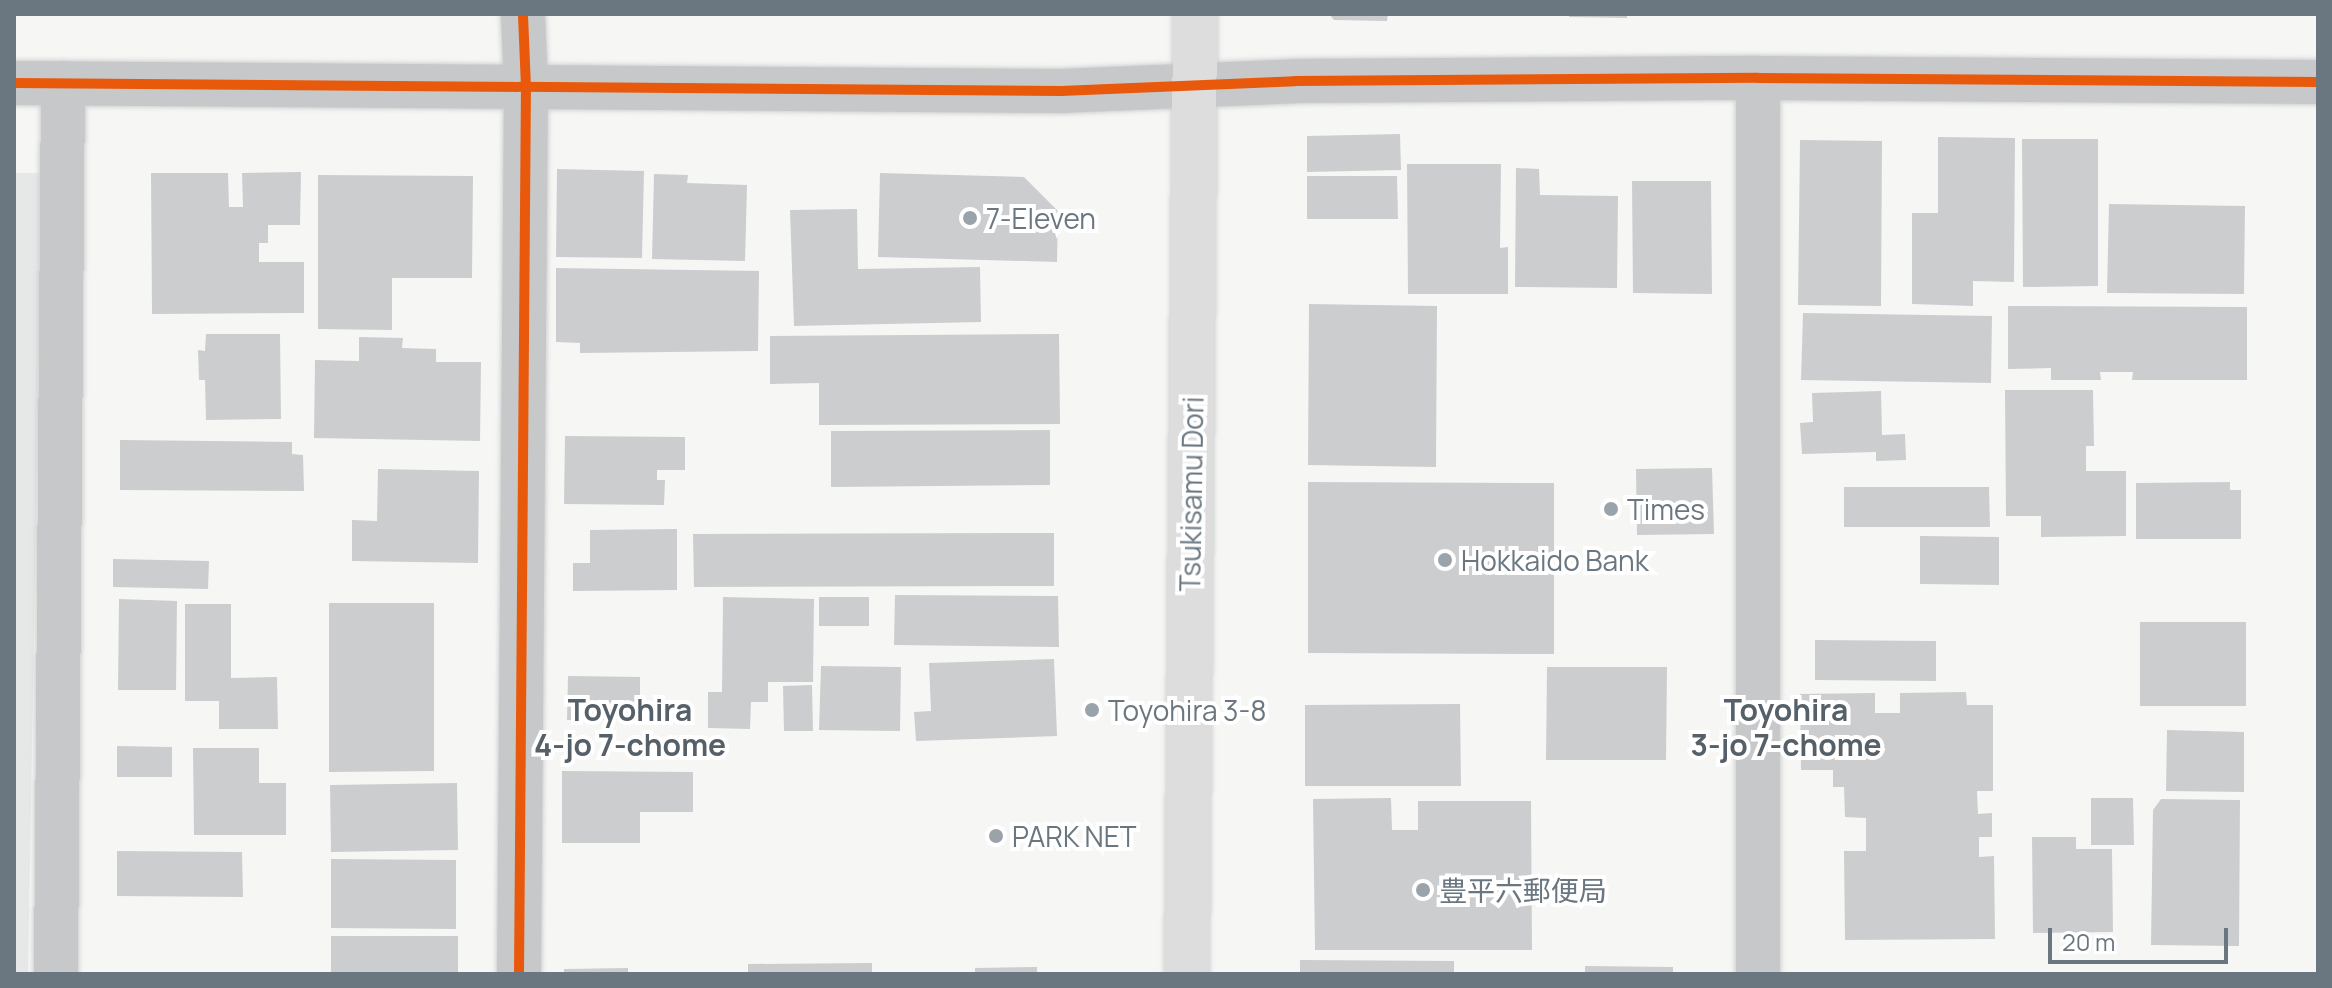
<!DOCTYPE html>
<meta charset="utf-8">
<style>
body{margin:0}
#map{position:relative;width:2332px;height:988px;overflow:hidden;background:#f6f6f5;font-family:Manrope,"Noto Sans JP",sans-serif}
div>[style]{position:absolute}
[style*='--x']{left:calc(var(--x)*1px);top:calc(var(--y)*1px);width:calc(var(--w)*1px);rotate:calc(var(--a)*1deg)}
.built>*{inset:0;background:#e6e7e7}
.building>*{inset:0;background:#cccdce}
.roads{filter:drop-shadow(0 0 2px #d1d2d2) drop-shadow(0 0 2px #d1d2d2)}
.minor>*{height:44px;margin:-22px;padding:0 22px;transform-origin:22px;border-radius:22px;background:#c7c8ca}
.highway>*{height:44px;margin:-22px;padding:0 22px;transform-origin:22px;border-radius:22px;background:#ddddde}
.cycleway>*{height:10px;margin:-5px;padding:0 5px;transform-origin:5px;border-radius:5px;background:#e8590c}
.dots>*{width:22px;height:22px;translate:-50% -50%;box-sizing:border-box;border:4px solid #fff;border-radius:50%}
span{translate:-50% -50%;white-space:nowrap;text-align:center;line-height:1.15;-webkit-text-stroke:8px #fff;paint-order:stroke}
.poi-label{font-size:28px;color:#6a7781}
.left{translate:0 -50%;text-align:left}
.street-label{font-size:28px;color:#6a7781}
.neighbourhood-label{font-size:30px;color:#566068;font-weight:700}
.frame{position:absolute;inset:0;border:16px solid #6a7781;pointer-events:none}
.scale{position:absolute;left:2048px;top:928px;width:180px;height:36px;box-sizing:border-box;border:4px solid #6a7781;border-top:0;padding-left:10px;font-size:24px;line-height:28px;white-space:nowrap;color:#6a7781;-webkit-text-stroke:6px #fff;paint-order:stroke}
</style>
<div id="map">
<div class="built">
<i style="clip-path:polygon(14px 173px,42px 173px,28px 974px,14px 974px)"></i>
</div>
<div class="building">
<i style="clip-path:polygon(1329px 14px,1388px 14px,1387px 21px,1334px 20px)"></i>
<i style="clip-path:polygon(1569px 14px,1627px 14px,1627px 18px,1569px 17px)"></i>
<i style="clip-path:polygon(1400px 134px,1401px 170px,1307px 172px,1307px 136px)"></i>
<i style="clip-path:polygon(1938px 137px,2015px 138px,2014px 282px,1973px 281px,1973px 306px,1912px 304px,1912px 213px,1938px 213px)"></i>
<i style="clip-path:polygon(2022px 139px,2098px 139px,2098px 286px,2023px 287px)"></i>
<i style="clip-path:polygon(1800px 140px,1882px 141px,1881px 306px,1798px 305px)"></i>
<i style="clip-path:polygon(1407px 164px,1501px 164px,1500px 248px,1508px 247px,1508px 294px,1408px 294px)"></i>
<i style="clip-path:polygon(1516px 168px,1539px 169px,1540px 195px,1618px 196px,1617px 288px,1515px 287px)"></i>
<i style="clip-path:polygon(557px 169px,644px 171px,642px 258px,556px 257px)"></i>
<i style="clip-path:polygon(301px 172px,300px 225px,268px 225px,268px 243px,259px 243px,259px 262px,304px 262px,304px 313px,152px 314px,151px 173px,228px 173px,229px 207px,243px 207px,242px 173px)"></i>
<i style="clip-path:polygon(880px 173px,1024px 177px,1058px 211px,1057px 262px,878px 257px)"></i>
<i style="clip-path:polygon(654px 174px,688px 175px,687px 183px,747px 185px,745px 261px,652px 259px)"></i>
<i style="clip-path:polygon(318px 175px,473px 176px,472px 278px,392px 278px,392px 330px,318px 329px)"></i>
<i style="clip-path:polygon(1307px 176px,1397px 176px,1398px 219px,1307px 219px)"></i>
<i style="clip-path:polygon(1632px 181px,1711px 181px,1712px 294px,1633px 293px)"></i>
<i style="clip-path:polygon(2109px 204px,2245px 206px,2244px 294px,2107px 293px)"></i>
<i style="clip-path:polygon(857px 209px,858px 269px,980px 267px,981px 322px,794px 326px,790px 210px)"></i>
<i style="clip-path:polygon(556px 268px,759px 271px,758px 351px,580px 353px,580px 343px,556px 342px)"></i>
<i style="clip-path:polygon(1309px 304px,1437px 306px,1436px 467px,1308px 465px)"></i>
<i style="clip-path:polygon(2008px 306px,2247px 307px,2247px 380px,2132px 380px,2133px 372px,2100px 372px,2101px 380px,2051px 380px,2051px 368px,2008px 369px)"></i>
<i style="clip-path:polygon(1803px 313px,1992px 316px,1991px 383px,1801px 380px)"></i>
<i style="clip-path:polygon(206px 334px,280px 334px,281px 419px,206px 420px,205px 380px,199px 380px,198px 350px,205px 351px)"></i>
<i style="clip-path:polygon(1059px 334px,1060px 424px,819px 425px,819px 383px,770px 384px,770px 336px)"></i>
<i style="clip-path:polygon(359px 337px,403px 338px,402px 348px,436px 349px,436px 362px,481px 362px,480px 441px,314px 438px,315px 360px,359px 361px)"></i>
<i style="clip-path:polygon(2005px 390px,2093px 390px,2094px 446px,2086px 446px,2086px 471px,2126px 471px,2126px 536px,2041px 537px,2041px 516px,2006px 516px)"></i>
<i style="clip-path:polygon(1881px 391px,1882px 435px,1905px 434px,1906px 460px,1876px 461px,1876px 452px,1802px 454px,1800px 423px,1813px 422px,1812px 393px)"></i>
<i style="clip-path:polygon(1050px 430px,1050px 485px,831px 487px,831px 431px)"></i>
<i style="clip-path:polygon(565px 436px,685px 437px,685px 470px,657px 470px,657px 480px,665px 480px,664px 505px,564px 504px)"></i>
<i style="clip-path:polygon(120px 440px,292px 442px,292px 454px,303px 455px,304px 491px,120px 490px)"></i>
<i style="clip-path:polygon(1712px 468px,1714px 534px,1637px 535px,1636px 469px)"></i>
<i style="clip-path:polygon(378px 469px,479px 471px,478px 563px,352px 561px,352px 520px,377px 521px)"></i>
<i style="clip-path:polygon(1308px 482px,1554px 483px,1554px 654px,1308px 653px)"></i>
<i style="clip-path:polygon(2230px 482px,2230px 490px,2241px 490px,2241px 539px,2136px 539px,2136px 483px)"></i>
<i style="clip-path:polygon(1844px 487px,1989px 487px,1990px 527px,1844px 527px)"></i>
<i style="clip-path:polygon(677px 529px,677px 590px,573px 591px,573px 563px,590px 563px,590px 530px)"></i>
<i style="clip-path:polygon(1054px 533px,1054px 586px,694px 587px,693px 534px)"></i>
<i style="clip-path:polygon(1920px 536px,1999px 537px,1999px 585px,1920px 584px)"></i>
<i style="clip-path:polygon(113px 559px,209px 561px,208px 589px,113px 587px)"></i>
<i style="clip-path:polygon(895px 595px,1058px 596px,1059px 647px,894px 645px)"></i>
<i style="clip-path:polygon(723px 597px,814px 599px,813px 682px,768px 682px,768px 702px,751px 702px,750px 729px,708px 728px,708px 692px,722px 692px)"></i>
<i style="clip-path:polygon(819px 597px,869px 597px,869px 626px,819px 626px)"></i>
<i style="clip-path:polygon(119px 599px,177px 601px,176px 690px,118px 690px)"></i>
<i style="clip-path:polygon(329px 603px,434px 603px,434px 771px,329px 772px)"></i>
<i style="clip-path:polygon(185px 604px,231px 604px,231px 678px,277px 677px,278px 729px,219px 729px,219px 701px,185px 701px)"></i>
<i style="clip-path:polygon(2140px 622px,2246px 622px,2246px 706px,2140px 706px)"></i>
<i style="clip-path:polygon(1815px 640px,1936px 641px,1936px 681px,1815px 680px)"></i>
<i style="clip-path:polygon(1054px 659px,1057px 736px,916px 741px,914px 712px,931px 711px,929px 663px)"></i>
<i style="clip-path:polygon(821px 666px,901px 667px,900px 731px,819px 730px)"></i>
<i style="clip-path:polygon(1547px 667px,1667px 667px,1666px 760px,1546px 760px)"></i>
<i style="clip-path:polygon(568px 676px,640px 677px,640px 720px,567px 720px)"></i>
<i style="clip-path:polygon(812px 685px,813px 731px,784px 731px,783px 686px)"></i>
<i style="clip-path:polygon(1966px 692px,1967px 705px,1993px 705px,1993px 791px,1977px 791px,1978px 814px,1992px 813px,1992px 837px,1979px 837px,1979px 857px,1994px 856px,1995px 939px,1845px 940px,1844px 851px,1866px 851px,1866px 818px,1845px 817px,1844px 787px,1833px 787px,1833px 770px,1801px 770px,1800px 694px,1875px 693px,1875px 713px,1900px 713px,1900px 693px)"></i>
<i style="clip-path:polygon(1460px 704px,1461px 786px,1305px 786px,1305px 705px)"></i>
<i style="clip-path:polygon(2167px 730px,2244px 732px,2244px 792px,2166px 791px)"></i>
<i style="clip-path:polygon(117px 746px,172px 747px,172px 777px,117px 777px)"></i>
<i style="clip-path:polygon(193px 748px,259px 748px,259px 783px,286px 783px,286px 835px,194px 835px)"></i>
<i style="clip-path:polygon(562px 771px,693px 772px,693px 812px,640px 812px,640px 843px,562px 843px)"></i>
<i style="clip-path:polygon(457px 783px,458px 850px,331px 852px,330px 785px)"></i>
<i style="clip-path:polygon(1391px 798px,1392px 830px,1418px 830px,1418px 801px,1531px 801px,1532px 950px,1315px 950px,1313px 799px)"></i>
<i style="clip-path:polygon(2091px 798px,2133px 798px,2134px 845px,2091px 845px)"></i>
<i style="clip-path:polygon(2161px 799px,2240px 800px,2239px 946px,2151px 945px,2153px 810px)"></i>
<i style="clip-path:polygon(2032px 837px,2076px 837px,2076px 849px,2112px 849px,2113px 932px,2033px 933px)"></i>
<i style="clip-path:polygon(117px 851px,242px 852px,243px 897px,117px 896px)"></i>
<i style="clip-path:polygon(331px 859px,456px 860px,456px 929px,331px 928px)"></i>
<i style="clip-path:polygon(331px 936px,458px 936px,458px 974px,331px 974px)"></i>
<i style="clip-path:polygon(1300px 960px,1454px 961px,1454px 974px,1300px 974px)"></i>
<i style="clip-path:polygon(872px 963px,872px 974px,748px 974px,748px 964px)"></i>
<i style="clip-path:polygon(1585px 966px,1673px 967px,1673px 974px,1585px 974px)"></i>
<i style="clip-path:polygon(1037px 967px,1037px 974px,975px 974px,975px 968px)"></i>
<i style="clip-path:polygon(628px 968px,628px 974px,564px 974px,564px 969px)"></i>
</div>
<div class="roads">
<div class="minor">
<i style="--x:14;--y:83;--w:1047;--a:0.44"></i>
<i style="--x:1061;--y:91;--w:234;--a:-2.4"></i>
<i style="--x:1295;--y:81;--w:463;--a:-0.4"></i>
<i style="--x:1758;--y:78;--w:560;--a:0.41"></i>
<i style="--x:56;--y:974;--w:891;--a:-89.55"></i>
<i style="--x:519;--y:974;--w:887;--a:-89.55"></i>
<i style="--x:526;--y:87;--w:73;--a:-92.4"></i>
<i style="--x:1758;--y:974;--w:896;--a:-90"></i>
</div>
<div class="highway">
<i style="--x:1187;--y:974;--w:960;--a:-89.52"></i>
</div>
</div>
<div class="cycleway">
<i style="--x:14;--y:83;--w:1047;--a:0.44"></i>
<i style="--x:1061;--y:91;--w:234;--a:-2.4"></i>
<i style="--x:1295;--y:81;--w:463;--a:-0.4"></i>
<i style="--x:1758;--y:78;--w:560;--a:0.41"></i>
<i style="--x:519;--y:974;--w:887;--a:-89.55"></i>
<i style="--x:526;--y:87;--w:73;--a:-92.4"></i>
</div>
<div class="dots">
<i style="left:970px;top:218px;background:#9ba3aa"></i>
<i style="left:1611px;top:509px;background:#9ba3aa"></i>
<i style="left:1445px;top:560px;background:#9ba3aa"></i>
<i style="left:1092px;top:710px;background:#9ba3aa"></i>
<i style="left:996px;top:836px;background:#9ba3aa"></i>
<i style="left:1423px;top:890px;background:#9ba3aa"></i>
</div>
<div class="poi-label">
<span class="left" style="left:986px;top:218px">7-Eleven</span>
<span class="left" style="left:1627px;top:509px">Times</span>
<span class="left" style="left:1461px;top:560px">Hokkaido Bank</span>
<span class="left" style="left:1108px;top:710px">Toyohira 3-8</span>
<span class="left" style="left:1012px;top:836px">PARK NET</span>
<span class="left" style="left:1439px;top:890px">豊平六郵便局</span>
</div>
<div class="street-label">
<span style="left:1191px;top:494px;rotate:-89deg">Tsukisamu Dori</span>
</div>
<div class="neighbourhood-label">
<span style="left:630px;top:727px">Toyohira<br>4-jo 7-chome</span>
<span style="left:1786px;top:727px">Toyohira<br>3-jo 7-chome</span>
</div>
<div class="frame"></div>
<div class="scale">20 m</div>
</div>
